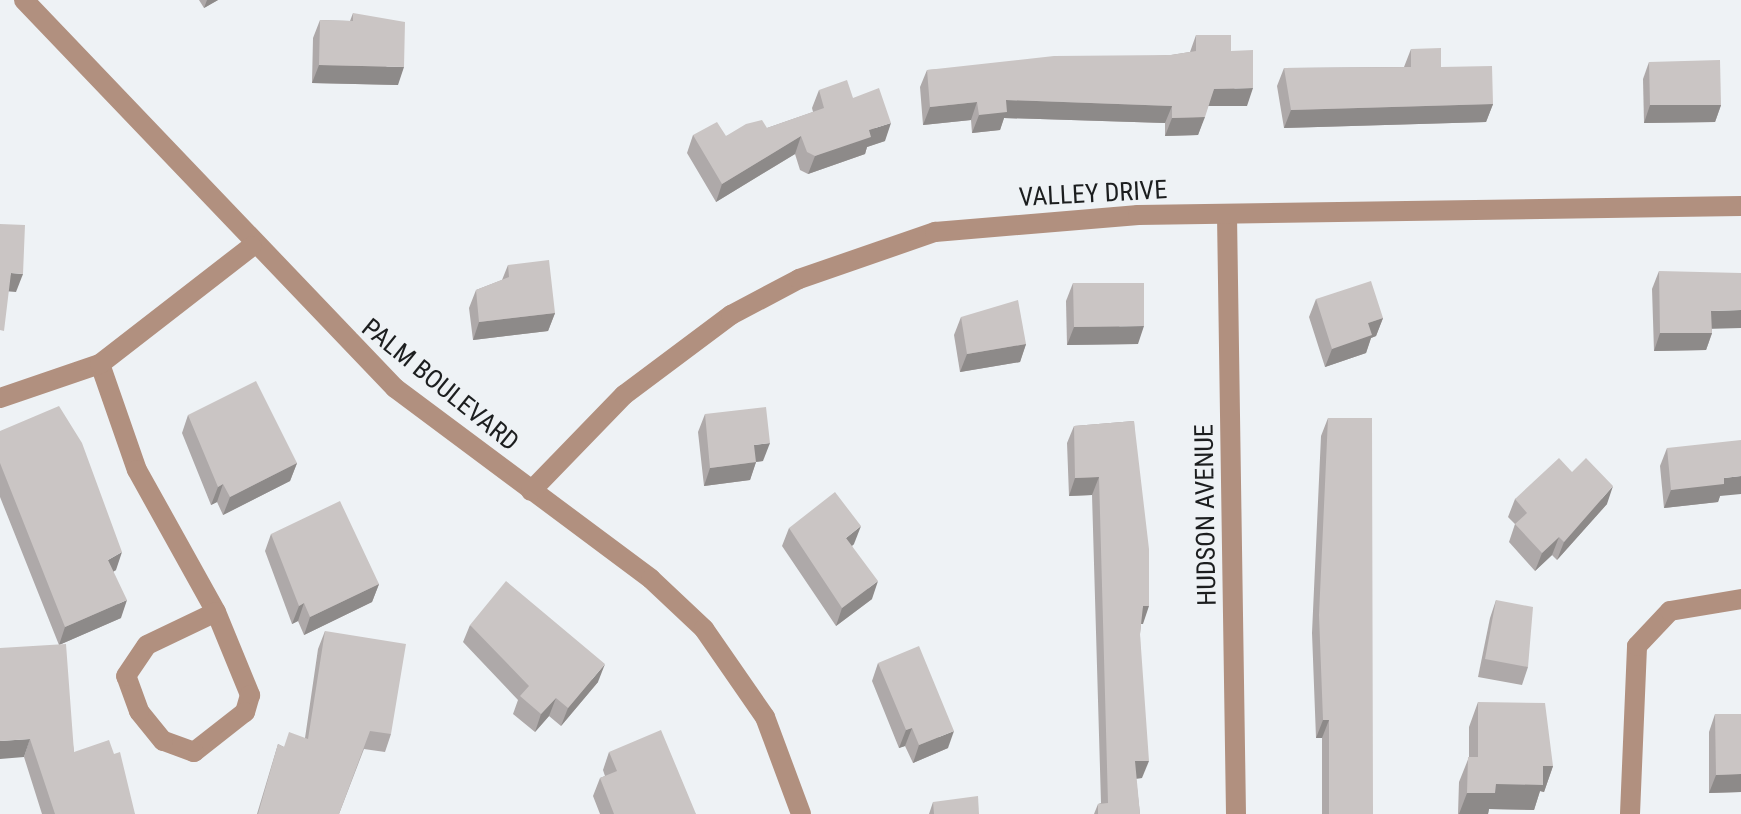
<!DOCTYPE html>
<style>
body{margin:0}
#map{position:relative;width:1741px;height:814px;overflow:hidden;background:#eef2f5;font-family:"Roboto Condensed",sans-serif}
div>[style]{position:absolute}
[style*='--x']{left:calc(var(--x)*1px);top:calc(var(--y)*1px);width:calc(var(--w)*1px);rotate:calc(var(--a)*1deg)}
.minor>*{height:20px;margin:-10px;padding:0 10px;transform-origin:10px;border-radius:10px;background:#b1907f}
.wall>*{inset:0;background:#aea9a9}
.shaded-wall>*{inset:0;background:#8d8a89}
.building>*{inset:0;background:#cac5c4}
span{translate:-50% -50%;white-space:nowrap;text-align:center;line-height:1.15;-webkit-text-stroke:8px #eef2f5;paint-order:stroke}
.street-label{font-size:26px;color:#1c1e1f}
</style>
<div id="map">
<div class="minor">
<i style="--x:24;--y:0;--w:537;--a:46.28"></i>
<i style="--x:395;--y:388;--w:319;--a:36.7"></i>
<i style="--x:651;--y:579;--w:73;--a:43.3"></i>
<i style="--x:704;--y:629;--w:107;--a:55.3"></i>
<i style="--x:765;--y:717;--w:103;--a:69.6"></i>
<i style="--x:1227;--y:215;--w:599;--a:89.14"></i>
<i style="--x:100;--y:364;--w:112;--a:70.8"></i>
<i style="--x:137;--y:470;--w:162;--a:60.9"></i>
<i style="--x:0;--y:398;--w:106;--a:-18.8"></i>
<i style="--x:100;--y:364;--w:192;--a:-37.8"></i>
<i style="--x:531;--y:491;--w:134;--a:-45.9"></i>
<i style="--x:624;--y:395;--w:134;--a:-36.8"></i>
<i style="--x:731;--y:315;--w:77;--a:-27.9"></i>
<i style="--x:799;--y:279;--w:144;--a:-19.1"></i>
<i style="--x:935;--y:232;--w:204;--a:-4.8"></i>
<i style="--x:1138;--y:215;--w:603;--a:-0.86"></i>
<i style="--x:216;--y:612;--w:90;--a:67.7"></i>
<i style="--x:250;--y:695;--w:18;--a:106"></i>
<i style="--x:245;--y:712;--w:65;--a:141.9"></i>
<i style="--x:194;--y:752;--w:33;--a:-160"></i>
<i style="--x:163;--y:741;--w:38;--a:-129"></i>
<i style="--x:139;--y:711;--w:37;--a:-110"></i>
<i style="--x:126;--y:676;--w:37;--a:-56"></i>
<i style="--x:147;--y:645;--w:76;--a:-25.6"></i>
<i style="--x:1630;--y:814;--w:168;--a:-87.6"></i>
<i style="--x:1637;--y:646;--w:48;--a:-46.7"></i>
<i style="--x:1670;--y:611;--w:72;--a:-9.6"></i>
</div>
<div class="wall">
<i style="clip-path:polygon(199px 0,218px 0,204px 8px)"></i>
<i style="clip-path:polygon(353px 13px,398px 85px,312px 83px,313px 38px,320px 20px,350px 21px)"></i>
<i style="clip-path:polygon(1196px 35px,1247px 106px,1208px 106px,1198px 135px,1165px 136px,1165px 123px,1004px 118px,1000px 130px,972px 133px,971px 120px,923px 125px,920px 87px,927px 70px,1171px 55px,1190px 52px)"></i>
<i style="clip-path:polygon(1411px 49px,1441px 67px,1493px 104px,1486px 122px,1284px 128px,1277px 86px,1284px 68px,1404px 67px)"></i>
<i style="clip-path:polygon(1649px 62px,1721px 105px,1715px 122px,1644px 123px,1643px 79px)"></i>
<i style="clip-path:polygon(819px 90px,853px 98px,885px 141px,867px 147px,865px 154px,808px 174px,800px 170px,795px 154px,716px 202px,687px 153px,693px 135px,726px 136px,767px 128px,813px 112px,812px 108px)"></i>
<i style="clip-path:polygon(508px 265px,555px 313px,548px 331px,473px 340px,469px 308px,476px 290px,502px 280px)"></i>
<i style="clip-path:polygon(1659px 271px,1712px 329px,1712px 333px,1706px 350px,1654px 351px,1652px 289px)"></i>
<i style="clip-path:polygon(1073px 283px,1138px 344px,1067px 345px,1066px 301px)"></i>
<i style="clip-path:polygon(1316px 299px,1383px 318px,1376px 336px,1371px 338px,1366px 353px,1325px 367px,1309px 317px)"></i>
<i style="clip-path:polygon(961px 317px,1026px 344px,1020px 362px,960px 372px,954px 335px)"></i>
<i style="clip-path:polygon(705px 414px,763px 461px,756px 462px,750px 480px,704px 486px,698px 432px)"></i>
<i style="clip-path:polygon(188px 415px,297px 463px,290px 481px,223px 515px,217px 502px,211px 505px,182px 433px)"></i>
<i style="clip-path:polygon(1328px 418px,1373px 814px,1322px 814px,1322px 738px,1316px 738px,1312px 633px,1321px 436px)"></i>
<i style="clip-path:polygon(1134px 421px,1143px 624px,1141px 624px,1140px 634px,1142px 778px,1136px 779px,1140px 814px,1094px 814px,1098px 804px,1101px 803px,1092px 495px,1069px 496px,1067px 443px,1074px 426px)"></i>
<i style="clip-path:polygon(0 431px,116px 570px,113px 572px,121px 618px,59px 645px,74px 752px,135px 814px,42px 814px,24px 757px,59px 645px,0 497px)"></i>
<i style="clip-path:polygon(1667px 448px,1720px 496px,1718px 502px,1664px 508px,1660px 466px)"></i>
<i style="clip-path:polygon(1572px 472px,1607px 504px,1557px 560px,1552px 555px,1535px 571px,1509px 542px,1515px 524px,1508px 517px,1515px 499px)"></i>
<i style="clip-path:polygon(789px 528px,854px 544px,852px 546px,872px 599px,836px 626px,782px 546px)"></i>
<i style="clip-path:polygon(271px 534px,379px 584px,372px 602px,304px 635px,298px 621px,292px 624px,265px 551px)"></i>
<i style="clip-path:polygon(1496px 600px,1528px 667px,1522px 685px,1478px 677px,1490px 618px)"></i>
<i style="clip-path:polygon(470px 625px,598px 682px,561px 726px,549px 716px,535px 732px,513px 714px,518px 700px,463px 642px)"></i>
<i style="clip-path:polygon(325px 631px,391px 734px,385px 752px,364px 749px,339px 814px,257px 814px,278px 744px,284px 747px,305px 738px,318px 649px)"></i>
<i style="clip-path:polygon(878px 663px,948px 748px,913px 763px,905px 746px,899px 748px,872px 681px)"></i>
<i style="clip-path:polygon(1478px 702px,1553px 766px,1544px 792px,1540px 791px,1534px 810px,1489px 809px,1488px 814px,1458px 814px,1459px 782px,1469px 757px,1469px 727px)"></i>
<i style="clip-path:polygon(1715px 714px,1741px 714px,1741px 792px,1709px 793px,1709px 732px)"></i>
<i style="clip-path:polygon(609px 752px,696px 814px,600px 814px,593px 796px,600px 778px,605px 776px,603px 770px)"></i>
<i style="clip-path:polygon(933px 802px,979px 814px,929px 814px)"></i>
</div>
<div class="shaded-wall">
<i style="clip-path:polygon(207px 0,218px 0,204px 8px)"></i>
<i style="clip-path:polygon(319px 65px,404px 67px,398px 85px,312px 83px)"></i>
<i style="clip-path:polygon(1253px 88px,1247px 106px,1207px 106px,1214px 89px)"></i>
<i style="clip-path:polygon(1006px 100px,1172px 106px,1165px 123px,1004px 118px,1000px 130px,972px 133px,979px 115px)"></i>
<i style="clip-path:polygon(977px 102px,971px 120px,923px 125px,930px 107px)"></i>
<i style="clip-path:polygon(1493px 104px,1486px 122px,1284px 128px,1291px 110px)"></i>
<i style="clip-path:polygon(1650px 105px,1721px 105px,1715px 122px,1644px 123px)"></i>
<i style="clip-path:polygon(1205px 117px,1198px 135px,1165px 136px,1172px 118px)"></i>
<i style="clip-path:polygon(891px 123px,885px 141px,867px 147px,865px 154px,808px 174px,815px 156px,869px 130px)"></i>
<i style="clip-path:polygon(801px 136px,795px 154px,716px 202px,722px 184px)"></i>
<i style="clip-path:polygon(11px 273px,23px 274px,16px 292px,4px 291px)"></i>
<i style="clip-path:polygon(1741px 310px,1741px 328px,1705px 329px,1711px 311px)"></i>
<i style="clip-path:polygon(555px 313px,548px 331px,473px 340px,479px 322px)"></i>
<i style="clip-path:polygon(1383px 318px,1376px 336px,1371px 338px,1366px 353px,1325px 367px,1332px 349px,1368px 323px)"></i>
<i style="clip-path:polygon(1144px 326px,1138px 344px,1067px 345px,1074px 327px)"></i>
<i style="clip-path:polygon(1660px 333px,1712px 333px,1706px 350px,1654px 351px)"></i>
<i style="clip-path:polygon(1026px 344px,1020px 362px,960px 372px,967px 354px)"></i>
<i style="clip-path:polygon(770px 443px,763px 461px,747px 463px,754px 445px)"></i>
<i style="clip-path:polygon(756px 462px,750px 480px,704px 486px,710px 468px)"></i>
<i style="clip-path:polygon(297px 463px,290px 481px,223px 515px,230px 497px)"></i>
<i style="clip-path:polygon(1741px 476px,1741px 494px,1720px 496px,1718px 502px,1664px 508px,1671px 490px,1724px 478px)"></i>
<i style="clip-path:polygon(1099px 477px,1092px 495px,1069px 496px,1075px 478px)"></i>
<i style="clip-path:polygon(223px 484px,217px 502px,211px 505px,218px 487px)"></i>
<i style="clip-path:polygon(1613px 486px,1607px 504px,1557px 560px,1564px 542px)"></i>
<i style="clip-path:polygon(861px 526px,854px 544px,839px 556px,846px 538px)"></i>
<i style="clip-path:polygon(1559px 537px,1552px 555px,1535px 571px,1542px 553px)"></i>
<i style="clip-path:polygon(122px 552px,116px 570px,101px 578px,108px 560px)"></i>
<i style="clip-path:polygon(878px 581px,872px 599px,836px 626px,842px 608px)"></i>
<i style="clip-path:polygon(379px 584px,372px 602px,304px 635px,310px 617px)"></i>
<i style="clip-path:polygon(127px 600px,121px 618px,59px 645px,65px 627px)"></i>
<i style="clip-path:polygon(304px 603px,298px 621px,292px 624px,299px 606px)"></i>
<i style="clip-path:polygon(1143px 606px,1149px 606px,1143px 624px,1136px 624px)"></i>
<i style="clip-path:polygon(605px 664px,598px 682px,561px 726px,568px 708px)"></i>
<i style="clip-path:polygon(556px 698px,549px 716px,535px 732px,541px 714px)"></i>
<i style="clip-path:polygon(1323px 720px,1329px 720px,1322px 738px,1316px 738px)"></i>
<i style="clip-path:polygon(912px 728px,905px 746px,899px 748px,906px 730px)"></i>
<i style="clip-path:polygon(954px 731px,948px 748px,913px 763px,919px 745px)"></i>
<i style="clip-path:polygon(30px 739px,24px 757px,0 759px,0 741px)"></i>
<i style="clip-path:polygon(1135px 761px,1149px 761px,1142px 778px,1128px 779px)"></i>
<i style="clip-path:polygon(1543px 766px,1553px 766px,1544px 792px,1540px 791px,1534px 810px,1489px 809px,1488px 814px,1459px 814px,1467px 793px,1496px 784px)"></i>
<i style="clip-path:polygon(1741px 774px,1741px 792px,1709px 793px,1716px 775px)"></i>
</div>
<div class="building">
<i style="clip-path:polygon(353px 13px,405px 22px,404px 67px,319px 65px,320px 20px,353px 21px)"></i>
<i style="clip-path:polygon(1196px 35px,1231px 35px,1231px 51px,1253px 50px,1253px 88px,1214px 89px,1205px 117px,1172px 118px,1172px 106px,1006px 100px,1007px 112px,979px 115px,977px 102px,930px 107px,927px 70px,1054px 56px,1171px 55px,1196px 51px)"></i>
<i style="clip-path:polygon(1441px 48px,1441px 67px,1492px 66px,1493px 104px,1291px 110px,1284px 68px,1411px 67px,1411px 49px)"></i>
<i style="clip-path:polygon(1720px 60px,1721px 105px,1650px 105px,1649px 62px)"></i>
<i style="clip-path:polygon(847px 80px,853px 98px,879px 88px,891px 123px,869px 130px,871px 137px,815px 156px,807px 152px,801px 136px,722px 184px,693px 135px,717px 122px,726px 136px,746px 124px,762px 120px,767px 128px,824px 108px,819px 90px)"></i>
<i style="clip-path:polygon(0 224px,25px 225px,23px 274px,11px 273px,4px 331px,0 330px)"></i>
<i style="clip-path:polygon(549px 260px,555px 313px,479px 322px,476px 290px,509px 277px,508px 265px)"></i>
<i style="clip-path:polygon(1659px 271px,1741px 273px,1741px 310px,1711px 311px,1712px 333px,1660px 333px)"></i>
<i style="clip-path:polygon(1371px 281px,1383px 318px,1368px 323px,1372px 335px,1332px 349px,1316px 299px)"></i>
<i style="clip-path:polygon(1073px 283px,1144px 283px,1144px 326px,1074px 327px)"></i>
<i style="clip-path:polygon(1018px 300px,1026px 344px,967px 354px,961px 317px)"></i>
<i style="clip-path:polygon(256px 381px,297px 463px,230px 497px,223px 484px,218px 487px,188px 415px)"></i>
<i style="clip-path:polygon(59px 406px,82px 443px,122px 552px,108px 560px,127px 600px,65px 627px,0 463px,0 431px)"></i>
<i style="clip-path:polygon(766px 407px,770px 443px,754px 445px,756px 462px,710px 468px,705px 414px)"></i>
<i style="clip-path:polygon(1328px 418px,1372px 418px,1373px 814px,1329px 814px,1329px 720px,1323px 720px,1319px 615px)"></i>
<i style="clip-path:polygon(1134px 421px,1149px 549px,1149px 606px,1143px 606px,1140px 634px,1149px 761px,1135px 761px,1140px 814px,1098px 814px,1098px 804px,1108px 803px,1099px 477px,1075px 478px,1074px 426px)"></i>
<i style="clip-path:polygon(1741px 440px,1741px 476px,1724px 478px,1724px 484px,1671px 490px,1667px 448px)"></i>
<i style="clip-path:polygon(1559px 458px,1572px 472px,1586px 458px,1613px 486px,1564px 542px,1559px 537px,1542px 553px,1515px 524px,1527px 513px,1515px 499px)"></i>
<i style="clip-path:polygon(835px 492px,861px 526px,846px 538px,878px 581px,842px 608px,789px 528px)"></i>
<i style="clip-path:polygon(340px 501px,379px 584px,310px 617px,304px 603px,299px 606px,271px 534px)"></i>
<i style="clip-path:polygon(506px 581px,605px 664px,568px 708px,556px 698px,541px 714px,520px 696px,529px 686px,470px 625px)"></i>
<i style="clip-path:polygon(1496px 600px,1533px 607px,1528px 667px,1485px 659px)"></i>
<i style="clip-path:polygon(325px 631px,406px 644px,391px 734px,370px 731px,339px 814px,258px 814px,278px 744px,284px 747px,289px 732px,308px 739px)"></i>
<i style="clip-path:polygon(66px 644px,74px 752px,109px 740px,114px 754px,120px 752px,135px 814px,55px 814px,30px 739px,0 741px,0 648px)"></i>
<i style="clip-path:polygon(919px 646px,954px 731px,919px 745px,912px 728px,906px 730px,878px 663px)"></i>
<i style="clip-path:polygon(1478px 702px,1545px 703px,1553px 766px,1543px 766px,1543px 785px,1496px 784px,1495px 793px,1467px 793px,1468px 757px,1478px 757px)"></i>
<i style="clip-path:polygon(1715px 714px,1741px 714px,1741px 774px,1716px 775px)"></i>
<i style="clip-path:polygon(661px 730px,696px 814px,614px 814px,600px 778px,617px 771px,609px 752px)"></i>
<i style="clip-path:polygon(978px 796px,979px 814px,934px 814px,933px 802px)"></i>
</div>
<div class="street-label">
<span style="left:1093px;top:194px;rotate:-3deg">VALLEY DRIVE</span>
<span style="left:440px;top:385px;rotate:39deg">PALM BOULEVARD</span>
<span style="left:1206px;top:515px;rotate:-91deg">HUDSON AVENUE</span>
</div>
</div>
